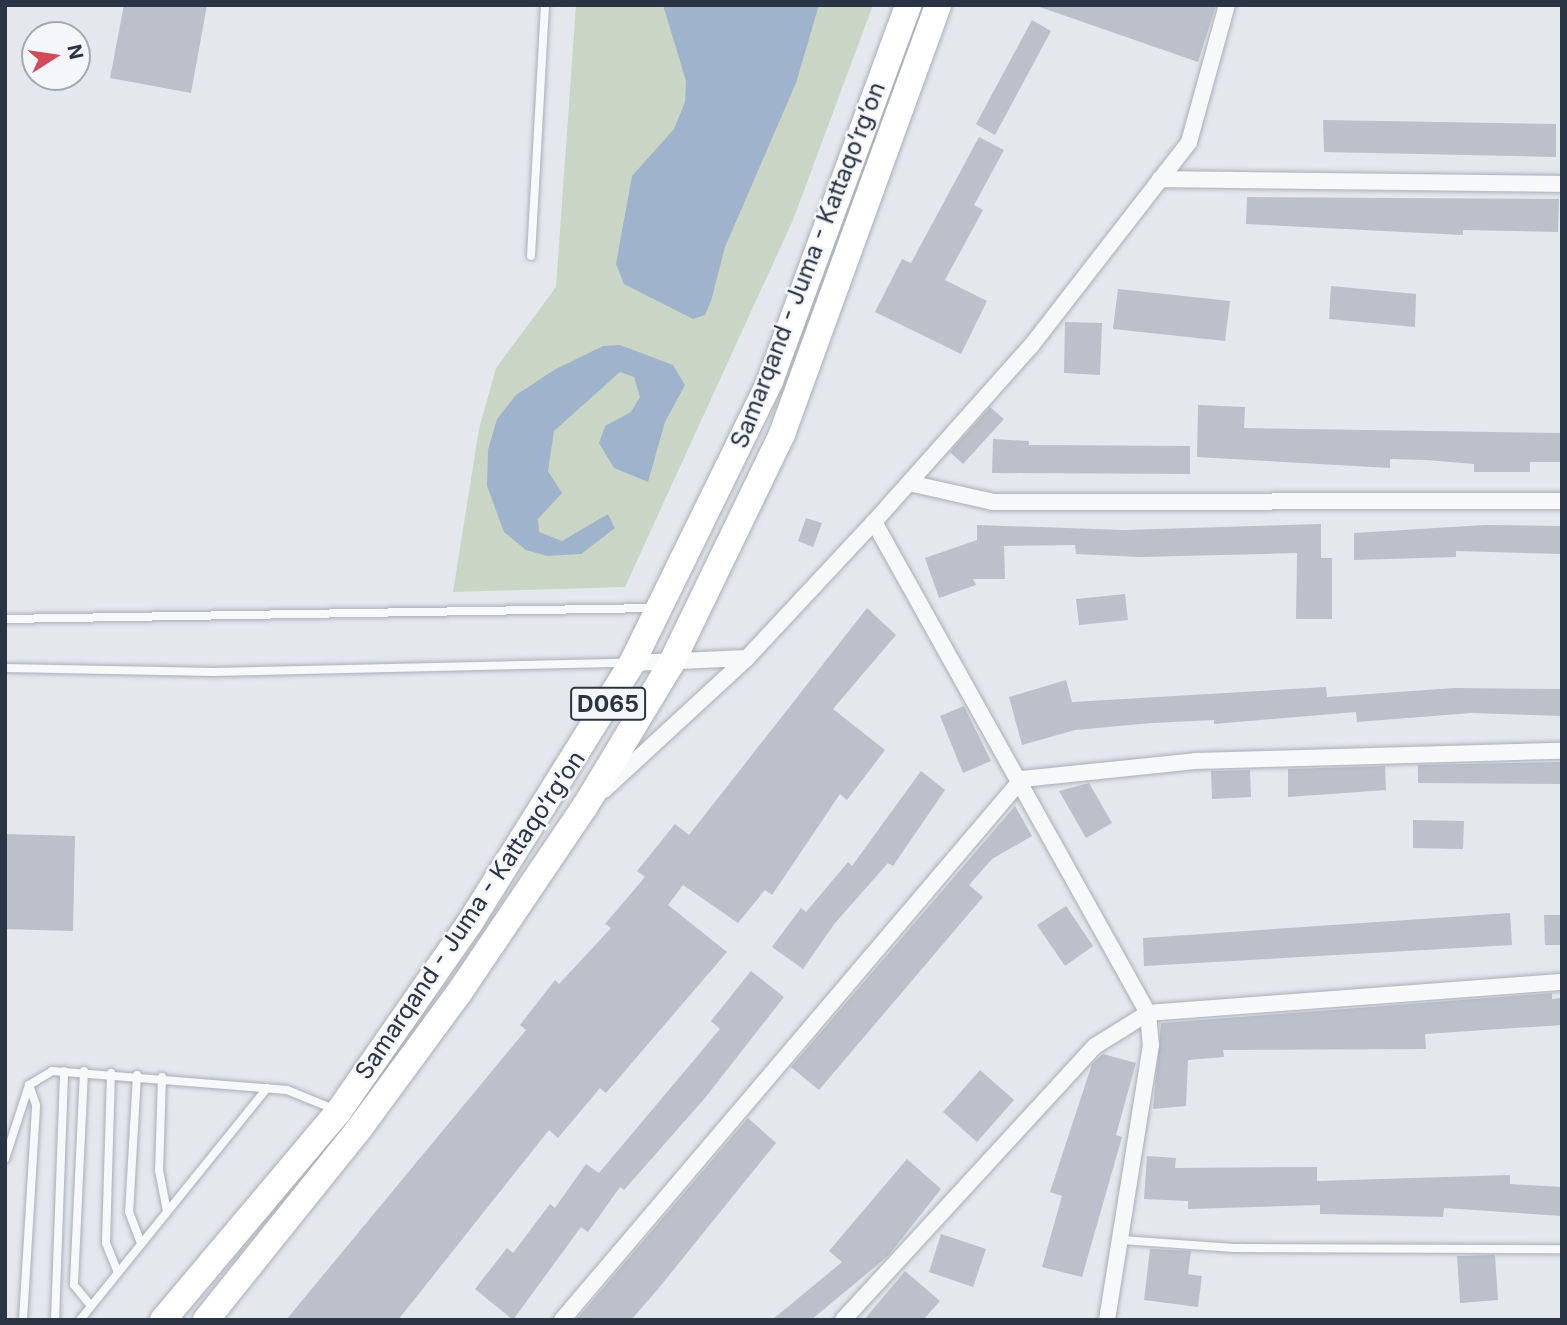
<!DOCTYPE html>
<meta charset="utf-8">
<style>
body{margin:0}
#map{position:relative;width:1567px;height:1325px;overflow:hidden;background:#e4e7ec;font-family:Inter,sans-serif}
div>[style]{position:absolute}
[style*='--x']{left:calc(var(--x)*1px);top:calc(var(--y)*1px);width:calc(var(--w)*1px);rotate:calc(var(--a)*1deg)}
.green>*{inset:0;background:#c9d6c5}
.water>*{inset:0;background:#9fb4cc}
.building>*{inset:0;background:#bbc0ca}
.roads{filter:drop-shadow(0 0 2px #a9aeb7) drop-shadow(0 0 2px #a9aeb7)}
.lane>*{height:8px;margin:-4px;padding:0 4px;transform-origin:4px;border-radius:4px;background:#f7f8fa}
.street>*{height:16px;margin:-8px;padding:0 8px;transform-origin:8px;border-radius:8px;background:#f7f8fa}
.primary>*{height:26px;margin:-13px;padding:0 13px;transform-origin:13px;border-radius:13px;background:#fff}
span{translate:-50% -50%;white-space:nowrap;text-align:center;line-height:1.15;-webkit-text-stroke:5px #f4f6f9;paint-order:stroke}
.shield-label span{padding:2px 5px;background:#f4f6f9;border:2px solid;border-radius:5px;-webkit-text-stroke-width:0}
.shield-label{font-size:23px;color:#2b3445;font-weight:700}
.street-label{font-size:24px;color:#2b3445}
.frame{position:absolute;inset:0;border:7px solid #2b3445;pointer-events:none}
.north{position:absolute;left:21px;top:21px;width:70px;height:70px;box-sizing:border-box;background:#f4f6f9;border:2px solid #a4a8b1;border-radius:50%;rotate:78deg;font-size:19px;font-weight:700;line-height:28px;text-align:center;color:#2b3445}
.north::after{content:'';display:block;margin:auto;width:24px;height:32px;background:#d1495b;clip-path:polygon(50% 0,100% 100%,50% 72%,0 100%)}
</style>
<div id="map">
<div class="green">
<i style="clip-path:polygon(576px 5px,873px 5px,793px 220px,625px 587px,453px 592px,479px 429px,496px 368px,556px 287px)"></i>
</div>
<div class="water">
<i style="clip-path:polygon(663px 5px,819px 5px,796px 83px,725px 247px,711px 301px,705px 315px,693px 319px,624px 284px,616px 264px,632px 176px,674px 129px,685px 102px,686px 81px)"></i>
<i style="clip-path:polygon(620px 345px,673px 365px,685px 385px,665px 422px,648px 482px,614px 468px,599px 443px,605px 426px,631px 412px,640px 397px,634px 377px,620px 372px,554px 431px,548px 471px,562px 493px,538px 519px,539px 532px,562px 541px,608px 514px,615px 528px,581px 554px,547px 556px,526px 550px,504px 532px,487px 486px,488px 450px,497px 419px,516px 395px,554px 370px,603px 346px)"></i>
</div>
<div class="building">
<i style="clip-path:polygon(124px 5px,207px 5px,191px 93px,110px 78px)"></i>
<i style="clip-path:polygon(1034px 5px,1216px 5px,1198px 62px)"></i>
<i style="clip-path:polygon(1032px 20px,1051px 31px,995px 135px,976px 124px)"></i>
<i style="clip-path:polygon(1323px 120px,1556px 124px,1556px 157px,1324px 152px)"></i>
<i style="clip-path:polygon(979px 137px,1004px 150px,974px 205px,983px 210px,945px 280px,987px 301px,961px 354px,875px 312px,902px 259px,911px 263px)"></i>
<i style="clip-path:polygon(1247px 197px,1559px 199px,1558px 232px,1463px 230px,1463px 235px,1246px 224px)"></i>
<i style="clip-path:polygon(1331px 286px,1416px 294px,1415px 327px,1329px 319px)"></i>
<i style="clip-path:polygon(1118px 289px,1230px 301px,1225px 341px,1113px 329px)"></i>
<i style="clip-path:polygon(1065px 322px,1102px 323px,1100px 375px,1064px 373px)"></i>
<i style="clip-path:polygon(1198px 405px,1245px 407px,1244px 428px,1562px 433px,1562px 462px,1530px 462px,1530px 472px,1474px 472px,1474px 464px,1426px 460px,1390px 459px,1390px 468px,1197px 457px)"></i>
<i style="clip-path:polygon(990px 407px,1004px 419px,963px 464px,950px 452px)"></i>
<i style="clip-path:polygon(993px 439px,1029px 441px,1029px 445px,1190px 446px,1190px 474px,992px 473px)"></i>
<i style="clip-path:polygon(806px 518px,822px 523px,813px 547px,798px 541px)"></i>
<i style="clip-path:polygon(1321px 524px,1321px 558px,1332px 558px,1332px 619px,1296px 619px,1297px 553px,1140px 557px,1076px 554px,1075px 545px,1004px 546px,1005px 579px,973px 579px,976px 585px,939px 598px,925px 558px,977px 540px,977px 525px,1124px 530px)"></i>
<i style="clip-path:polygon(1485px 525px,1562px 526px,1562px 554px,1456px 551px,1456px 557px,1354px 560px,1354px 533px)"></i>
<i style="clip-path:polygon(1125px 594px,1128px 620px,1079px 625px,1076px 599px)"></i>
<i style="clip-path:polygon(867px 608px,896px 635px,833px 709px,885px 750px,847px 800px,840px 794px,772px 895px,765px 890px,738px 923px,683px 885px,668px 905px,727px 952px,606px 1093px,600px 1088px,558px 1138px,549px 1130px,398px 1320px,286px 1320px,526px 1030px,520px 1025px,555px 980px,559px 984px,611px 928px,605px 924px,645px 877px,637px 871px,675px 824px,689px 835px)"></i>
<i style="clip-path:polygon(1066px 680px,1072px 702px,1326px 687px,1327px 697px,1454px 688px,1562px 689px,1562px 716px,1471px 713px,1357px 722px,1356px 712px,1214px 724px,1214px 720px,1152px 723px,1075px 730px,1022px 745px,1009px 697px)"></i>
<i style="clip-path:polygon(964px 706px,991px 761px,963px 773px,940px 716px)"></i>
<i style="clip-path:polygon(1562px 762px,1562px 784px,1418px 783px,1418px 765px)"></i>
<i style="clip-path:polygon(1385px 766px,1386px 790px,1288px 797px,1288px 769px)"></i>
<i style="clip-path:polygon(1250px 770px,1251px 797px,1212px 799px,1211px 771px)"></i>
<i style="clip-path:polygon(921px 771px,945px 790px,893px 866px,888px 863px,835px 923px,803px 969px,772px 947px,801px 908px,806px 912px,848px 862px,852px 866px)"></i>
<i style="clip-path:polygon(1089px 783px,1112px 823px,1086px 838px,1059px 791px)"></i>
<i style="clip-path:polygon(1015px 806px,1032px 836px,992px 859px,969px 885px,983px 897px,819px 1090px,791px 1067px)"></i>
<i style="clip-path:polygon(1413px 820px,1464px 821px,1463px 849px,1413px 848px)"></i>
<i style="clip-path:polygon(5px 834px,75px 836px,73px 931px,5px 929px)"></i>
<i style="clip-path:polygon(1066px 906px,1093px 946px,1065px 966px,1037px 925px)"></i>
<i style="clip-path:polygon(1510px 913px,1512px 945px,1144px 966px,1143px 938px)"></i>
<i style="clip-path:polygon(1544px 915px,1562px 915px,1562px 945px,1545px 945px)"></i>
<i style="clip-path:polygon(751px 971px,784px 997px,705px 1098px,624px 1190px,620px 1187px,588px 1232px,581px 1227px,513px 1320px,475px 1289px,507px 1248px,513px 1253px,550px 1204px,555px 1208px,586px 1164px,599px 1173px,720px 1029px,711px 1021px)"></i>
<i style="clip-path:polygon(1552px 993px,1552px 999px,1562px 998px,1562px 1025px,1425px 1034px,1426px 1049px,1223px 1050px,1224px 1057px,1188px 1060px,1186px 1106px,1153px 1109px,1161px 1023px)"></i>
<i style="clip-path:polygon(1103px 1054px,1136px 1063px,1116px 1135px,1122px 1137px,1082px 1277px,1042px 1267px,1062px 1196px,1050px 1192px,1092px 1064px)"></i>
<i style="clip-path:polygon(980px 1070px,1014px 1100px,977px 1142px,943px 1112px)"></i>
<i style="clip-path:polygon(748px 1118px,776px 1143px,658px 1289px,631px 1320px,576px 1320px)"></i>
<i style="clip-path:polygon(1147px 1156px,1176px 1158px,1175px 1168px,1317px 1167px,1317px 1181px,1510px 1175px,1510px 1184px,1562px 1187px,1562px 1216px,1444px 1208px,1443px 1217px,1320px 1214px,1320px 1205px,1188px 1209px,1188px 1201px,1144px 1199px)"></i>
<i style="clip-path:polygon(907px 1159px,941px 1189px,888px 1256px,811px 1320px,772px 1320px,842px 1262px,829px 1251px)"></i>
<i style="clip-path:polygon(941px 1234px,986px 1249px,973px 1287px,929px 1272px)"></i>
<i style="clip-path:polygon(1150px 1249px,1191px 1251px,1188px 1274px,1202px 1276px,1198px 1307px,1144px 1300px)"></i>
<i style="clip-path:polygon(1495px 1255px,1498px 1300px,1460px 1303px,1457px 1256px)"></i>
<i style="clip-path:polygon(905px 1271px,940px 1301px,923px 1320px,864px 1320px)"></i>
</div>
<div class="roads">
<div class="lane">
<i style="--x:531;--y:256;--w:251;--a:-86.8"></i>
<i style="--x:5;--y:619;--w:647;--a:-0.97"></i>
<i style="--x:5;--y:668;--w:209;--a:1.1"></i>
<i style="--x:214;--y:672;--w:411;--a:-1.3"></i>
<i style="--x:84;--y:1071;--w:214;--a:92.7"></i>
<i style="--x:74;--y:1285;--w:27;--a:51"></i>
<i style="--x:111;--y:1073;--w:170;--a:91.7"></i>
<i style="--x:106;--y:1243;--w:31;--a:68"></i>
<i style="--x:137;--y:1075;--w:137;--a:93.3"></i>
<i style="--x:129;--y:1212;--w:34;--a:69"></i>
<i style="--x:162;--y:1077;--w:93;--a:91.8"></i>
<i style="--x:159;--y:1170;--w:42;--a:79"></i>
<i style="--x:5;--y:1159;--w:78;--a:-72"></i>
<i style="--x:29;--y:1085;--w:27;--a:-31"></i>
<i style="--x:52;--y:1071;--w:236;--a:4.6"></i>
<i style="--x:287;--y:1090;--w:53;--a:22.2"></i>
<i style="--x:1122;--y:1240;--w:112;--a:4.1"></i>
<i style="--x:1234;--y:1248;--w:328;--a:0.2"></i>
<i style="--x:23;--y:1320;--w:215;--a:-86.5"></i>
<i style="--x:36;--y:1105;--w:21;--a:-109"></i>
<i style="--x:55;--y:1320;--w:249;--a:-87.9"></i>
<i style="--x:80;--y:1320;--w:298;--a:-51.1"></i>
</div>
<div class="street">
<i style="--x:1160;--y:179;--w:402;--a:0.7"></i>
<i style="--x:909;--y:483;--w:86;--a:12.7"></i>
<i style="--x:993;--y:502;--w:569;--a:-0.1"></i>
<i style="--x:874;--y:522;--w:562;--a:60.84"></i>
<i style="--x:1148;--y:1013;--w:32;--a:85"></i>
<i style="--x:1151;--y:1045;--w:278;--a:99.1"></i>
<i style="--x:632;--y:663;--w:115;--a:-2.5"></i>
<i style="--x:747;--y:658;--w:186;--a:-47"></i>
<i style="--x:874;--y:522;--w:236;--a:-48.3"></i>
<i style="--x:1031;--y:346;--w:258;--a:-52.2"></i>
<i style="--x:1189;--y:142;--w:142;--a:-74.5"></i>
<i style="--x:604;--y:790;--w:195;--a:-42.7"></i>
<i style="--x:562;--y:1320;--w:710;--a:-49.63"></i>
<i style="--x:1022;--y:779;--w:174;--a:-5.9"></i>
<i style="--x:1195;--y:761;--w:367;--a:-1.6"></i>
<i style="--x:843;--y:1320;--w:372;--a:-47.4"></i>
<i style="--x:1095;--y:1046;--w:62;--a:-31.9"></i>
<i style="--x:1148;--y:1013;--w:415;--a:-4.3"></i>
</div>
<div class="primary">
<i style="--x:163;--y:1320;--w:273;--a:-49.9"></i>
<i style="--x:339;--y:1111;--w:228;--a:-55.2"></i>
<i style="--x:469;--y:924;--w:308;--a:-58"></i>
<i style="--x:632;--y:663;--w:314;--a:-63.9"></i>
<i style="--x:770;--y:381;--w:401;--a:-69.8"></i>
<i style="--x:206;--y:1320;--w:245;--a:-51.3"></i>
<i style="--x:359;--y:1129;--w:169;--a:-53.7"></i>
<i style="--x:459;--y:993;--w:223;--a:-56"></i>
<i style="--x:584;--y:808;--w:168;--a:-58.9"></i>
<i style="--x:671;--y:664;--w:255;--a:-64.2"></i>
<i style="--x:782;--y:434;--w:456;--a:-70"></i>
</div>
</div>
<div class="shield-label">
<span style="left:608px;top:704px">D065</span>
</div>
<div class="street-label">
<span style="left:808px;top:265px;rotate:-69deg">Samarqand - Juma - Kattaqo‘rg‘on</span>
<span style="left:470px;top:915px;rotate:-56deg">Samarqand - Juma - Kattaqo‘rg‘on</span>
</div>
<div class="frame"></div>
<div class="north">N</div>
</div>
